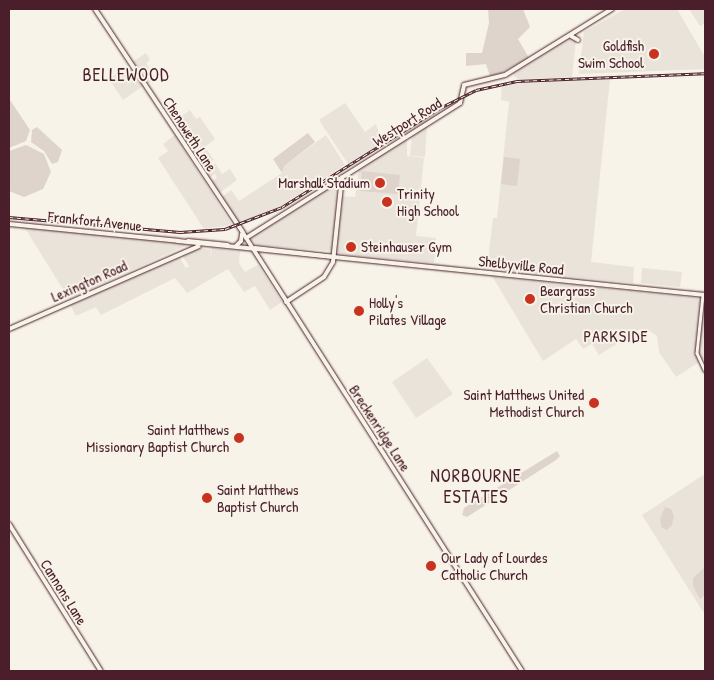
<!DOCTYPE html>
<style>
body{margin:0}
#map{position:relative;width:714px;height:680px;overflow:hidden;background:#f7f3e8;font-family:"Patrick Hand",sans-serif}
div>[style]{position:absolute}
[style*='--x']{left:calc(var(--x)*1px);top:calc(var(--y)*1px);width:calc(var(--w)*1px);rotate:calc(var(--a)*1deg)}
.built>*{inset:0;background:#eae3da}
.green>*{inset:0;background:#ded4cc}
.roads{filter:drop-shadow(0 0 1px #4a1f2b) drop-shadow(0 0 1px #4a1f2b)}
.minor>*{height:2.5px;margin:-1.25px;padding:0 1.25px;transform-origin:1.25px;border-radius:1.25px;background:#f7f3e8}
.major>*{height:4px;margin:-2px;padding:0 2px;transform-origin:2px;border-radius:2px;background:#f7f3e8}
.rail>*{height:3px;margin-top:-1.5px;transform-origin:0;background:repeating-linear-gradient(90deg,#f7f3e8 0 4px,#4a1f2b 0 8px);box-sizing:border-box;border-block:1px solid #4a1f2b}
.dots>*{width:14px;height:14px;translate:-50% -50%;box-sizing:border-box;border:2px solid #f7f3e8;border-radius:50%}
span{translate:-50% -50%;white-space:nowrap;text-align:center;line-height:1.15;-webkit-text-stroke:4px #f7f3e8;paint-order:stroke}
.poi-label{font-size:15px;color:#4a1f2b}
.right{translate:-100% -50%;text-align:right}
.left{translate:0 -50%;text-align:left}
.street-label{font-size:15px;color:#4a1f2b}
.neighbourhood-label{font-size:16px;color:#4a1f2b;letter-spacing:1px}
.quarter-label{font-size:18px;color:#4a1f2b;letter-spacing:1px}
.frame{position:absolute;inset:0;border:10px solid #4a1f2b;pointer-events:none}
</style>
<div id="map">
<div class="built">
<i style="clip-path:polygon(625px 9px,677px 9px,705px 57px,705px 69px,579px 74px,584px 32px)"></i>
<i style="clip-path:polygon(689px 9px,705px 9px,705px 23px,700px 26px)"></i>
<i style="clip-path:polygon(570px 37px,576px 40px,572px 77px,518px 80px,512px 73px)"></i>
<i style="clip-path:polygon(146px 53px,150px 60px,146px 63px,156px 78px,146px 85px,131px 63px)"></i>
<i style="clip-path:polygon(130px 65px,143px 86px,123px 100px,109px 79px)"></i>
<i style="clip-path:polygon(610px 79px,591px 262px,634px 267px,633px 283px,487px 269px,493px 218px,497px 218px,509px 102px,501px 100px,502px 84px)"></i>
<i style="clip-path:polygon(345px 103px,365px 132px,376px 124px,382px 143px,348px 164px,319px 120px)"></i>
<i style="clip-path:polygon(190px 110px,196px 119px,200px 117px,215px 139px,205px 147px,214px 160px,200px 169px,171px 124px)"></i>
<i style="clip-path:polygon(427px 126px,425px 157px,410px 156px,412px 135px)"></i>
<i style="clip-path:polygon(175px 135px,232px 225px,204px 229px,158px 158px,168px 151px,163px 144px)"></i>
<i style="clip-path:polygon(326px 135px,345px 165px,277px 208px,239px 224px,221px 198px,231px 190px,239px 201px,282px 173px,284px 166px)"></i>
<i style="clip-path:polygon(407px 138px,407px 156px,424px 158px,416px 236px,436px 238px,434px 263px,336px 254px,341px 196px,355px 197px,359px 168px)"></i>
<i style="clip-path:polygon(215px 163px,222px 174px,230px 169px,237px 180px,218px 194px,210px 182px,217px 178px,215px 174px,208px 179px,203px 172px)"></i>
<i style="clip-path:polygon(339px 181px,332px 251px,256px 245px,251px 240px,253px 236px)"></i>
<i style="clip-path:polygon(25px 228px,182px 243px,187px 245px,69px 299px)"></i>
<i style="clip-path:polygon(199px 248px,211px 250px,211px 259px,212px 248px,240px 251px,239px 263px,245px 272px,258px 265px,282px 302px,270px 310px,255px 286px,244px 292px,228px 269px,187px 293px,175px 278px,101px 315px,96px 307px,76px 316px,70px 304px,179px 257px,186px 268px,189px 266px,182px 255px)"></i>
<i style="clip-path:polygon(642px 268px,682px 272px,680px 287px,641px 283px)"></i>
<i style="clip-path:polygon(492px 276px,700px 298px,698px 323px,702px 323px,705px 304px,705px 358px,676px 377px,659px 352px,657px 336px,650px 331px,640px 329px,599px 355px,592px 344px,583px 349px,576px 339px,543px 361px)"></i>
<i style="clip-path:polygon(427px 358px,453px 394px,416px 418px,392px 382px)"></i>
<i style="clip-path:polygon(705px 474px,705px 615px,642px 515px)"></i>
</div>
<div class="green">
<i style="clip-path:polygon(488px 9px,523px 9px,530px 27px,518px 39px,529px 58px,491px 79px,486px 64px,466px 66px,466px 53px,482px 53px,489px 23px)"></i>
<i style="clip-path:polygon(460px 97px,455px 104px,387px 145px,421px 120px)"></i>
<i style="clip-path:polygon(10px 100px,30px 130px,26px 141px,9px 148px)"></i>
<i style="clip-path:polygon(37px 127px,62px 150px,58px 162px,52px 164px,44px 151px,31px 142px,32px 130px)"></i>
<i style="clip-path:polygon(308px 133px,315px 142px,284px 166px,282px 173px,273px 159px)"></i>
<i style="clip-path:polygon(26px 145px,44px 154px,51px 172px,43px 189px,24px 197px,9px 191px,9px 151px)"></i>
<i style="clip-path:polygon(504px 157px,520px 159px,517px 186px,501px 184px)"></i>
<i style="clip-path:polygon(362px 171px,400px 175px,398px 194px,360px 191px)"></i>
<i style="clip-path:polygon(557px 451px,560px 456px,556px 460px,467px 517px,462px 515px,464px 508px)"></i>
<i style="clip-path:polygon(665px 507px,671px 509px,674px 516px,672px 525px,667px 530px,662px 528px,660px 519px)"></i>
<i style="clip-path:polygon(705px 567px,705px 595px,700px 599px,693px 586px,693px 578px)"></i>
</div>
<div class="roads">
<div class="minor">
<i style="--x:703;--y:295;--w:58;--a:95.9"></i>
<i style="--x:697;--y:353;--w:19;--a:65"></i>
</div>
<div class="major">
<i style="--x:95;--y:9;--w:268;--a:56.5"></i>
<i style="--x:243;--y:233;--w:519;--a:57.5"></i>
<i style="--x:571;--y:36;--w:8;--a:30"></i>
<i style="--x:9;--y:224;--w:170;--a:5.7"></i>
<i style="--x:246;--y:238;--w:253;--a:-32.2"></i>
<i style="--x:460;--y:103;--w:18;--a:-77"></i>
<i style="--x:464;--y:85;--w:42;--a:-13.7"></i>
<i style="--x:505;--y:75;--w:126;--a:-31.7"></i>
<i style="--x:178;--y:241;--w:530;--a:5.85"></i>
<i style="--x:188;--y:241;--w:40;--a:5.7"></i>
<i style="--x:236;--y:246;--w:7;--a:-45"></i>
<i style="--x:241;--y:241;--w:7;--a:-82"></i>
<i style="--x:255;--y:248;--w:80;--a:6.5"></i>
<i style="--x:286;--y:302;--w:45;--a:-33.3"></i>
<i style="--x:324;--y:277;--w:17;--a:-59"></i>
<i style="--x:333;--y:262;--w:85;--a:-84"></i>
<i style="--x:9;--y:329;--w:207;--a:-23.6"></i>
<i style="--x:9;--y:524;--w:173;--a:58"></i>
</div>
</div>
<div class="rail">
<i style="--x:9;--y:217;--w:172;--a:5"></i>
<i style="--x:180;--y:232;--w:45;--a:-3.8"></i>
<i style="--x:225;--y:229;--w:61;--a:-21.1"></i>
<i style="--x:282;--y:207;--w:186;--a:-32.1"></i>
<i style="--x:440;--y:108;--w:40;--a:-26.6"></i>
<i style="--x:476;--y:90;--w:42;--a:-12.4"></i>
<i style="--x:517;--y:81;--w:188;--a:-2.4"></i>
</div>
<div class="dots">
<i style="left:654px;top:54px;background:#c8321e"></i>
<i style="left:380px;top:183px;background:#c8321e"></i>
<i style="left:387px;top:202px;background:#c8321e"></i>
<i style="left:351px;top:247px;background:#c8321e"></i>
<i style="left:530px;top:299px;background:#c8321e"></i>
<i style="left:359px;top:311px;background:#c8321e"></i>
<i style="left:594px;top:403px;background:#c8321e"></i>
<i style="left:239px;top:438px;background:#c8321e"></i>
<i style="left:207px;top:498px;background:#c8321e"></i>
<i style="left:431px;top:566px;background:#c8321e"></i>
</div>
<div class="poi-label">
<span class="right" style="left:644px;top:54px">Goldfish<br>Swim School</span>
<span class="right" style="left:370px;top:183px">Marshall Stadium</span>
<span class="left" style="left:397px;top:202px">Trinity<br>High School</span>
<span class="left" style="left:361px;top:247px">Steinhauser Gym</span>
<span class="left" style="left:540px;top:299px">Beargrass<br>Christian Church</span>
<span class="left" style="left:369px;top:311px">Holly's<br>Pilates Village</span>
<span class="right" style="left:584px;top:403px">Saint Matthews United<br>Methodist Church</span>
<span class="right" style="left:229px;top:438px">Saint Matthews<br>Missionary Baptist Church</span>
<span class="left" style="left:217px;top:498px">Saint Matthews<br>Baptist Church</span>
<span class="left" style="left:441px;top:566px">Our Lady of Lourdes<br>Catholic Church</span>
</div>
<div class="street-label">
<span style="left:407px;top:122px;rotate:-32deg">Westport Road</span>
<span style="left:190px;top:134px;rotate:57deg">Chenoweth Lane</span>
<span style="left:95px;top:221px;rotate:6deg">Frankfort Avenue</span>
<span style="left:521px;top:265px;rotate:6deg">Shelbyville Road</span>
<span style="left:89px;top:281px;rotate:-24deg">Lexington Road</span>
<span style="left:380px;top:428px;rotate:57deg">Breckenridge Lane</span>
<span style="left:64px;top:592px;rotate:58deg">Cannons Lane</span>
</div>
<div class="neighbourhood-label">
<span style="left:616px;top:336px">PARKSIDE</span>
</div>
<div class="quarter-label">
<span style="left:126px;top:75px">BELLEWOOD</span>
<span style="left:476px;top:487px">NORBOURNE<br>ESTATES</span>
</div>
<div class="frame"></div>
</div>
